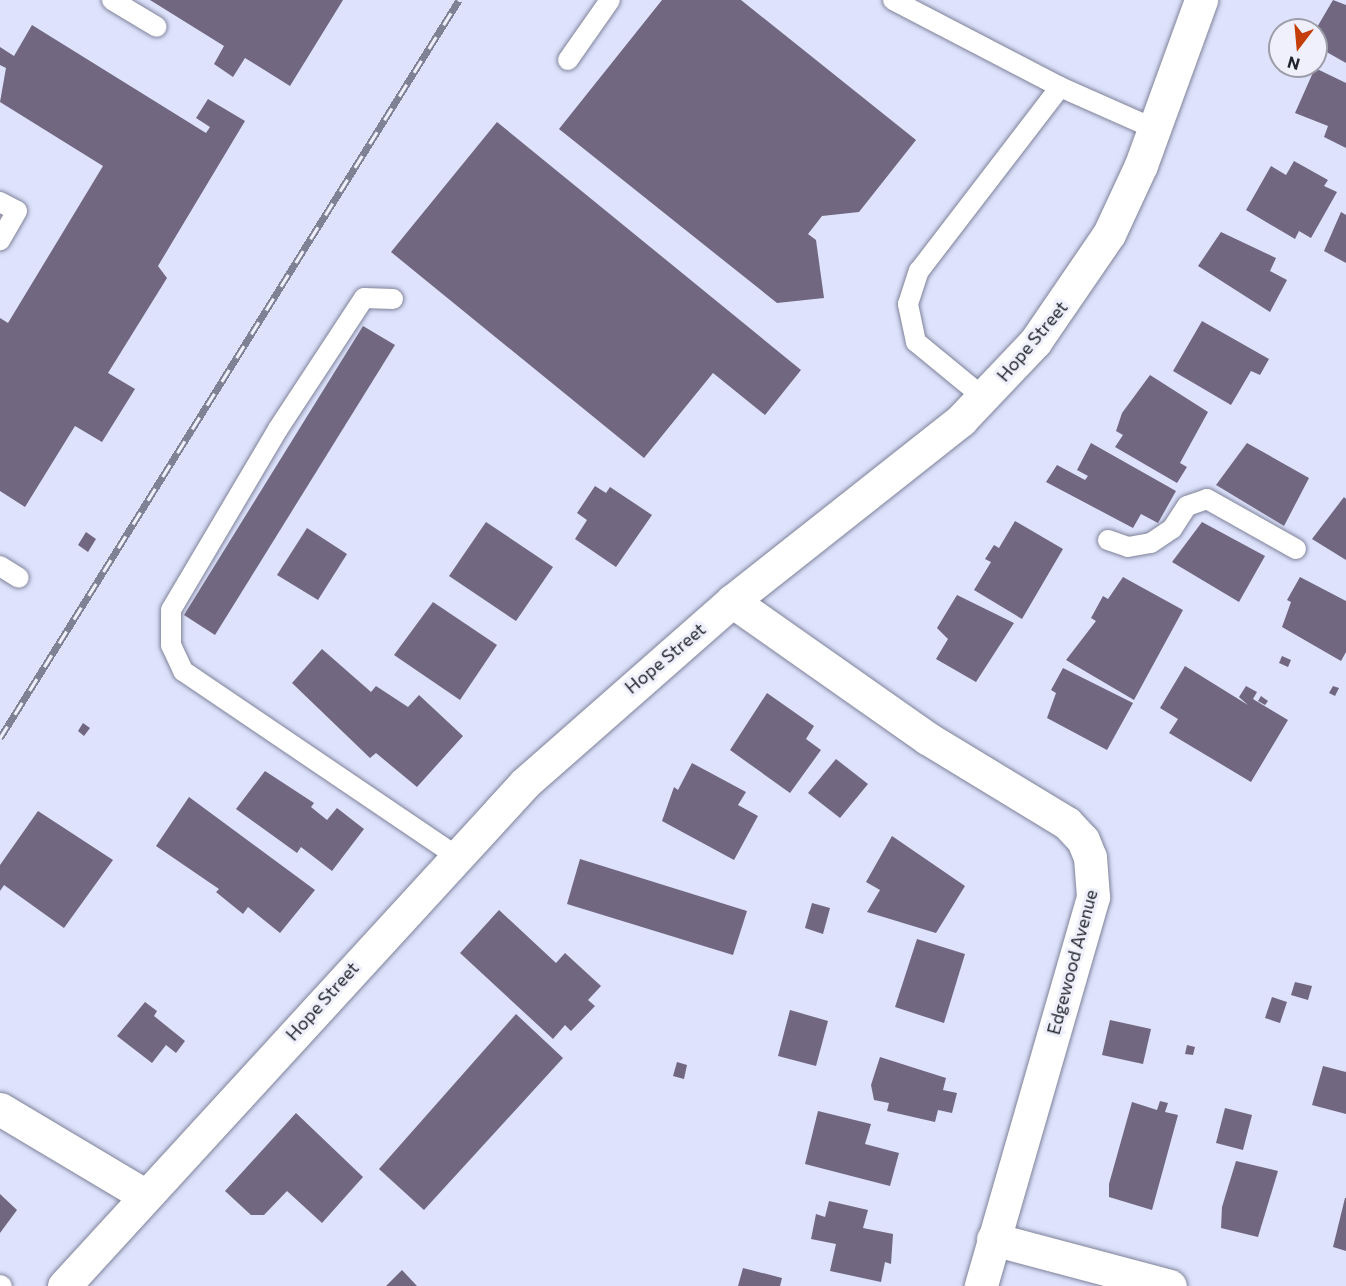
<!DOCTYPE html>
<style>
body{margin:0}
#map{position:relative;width:1346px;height:1286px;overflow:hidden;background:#dee2fc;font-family:Commissioner,sans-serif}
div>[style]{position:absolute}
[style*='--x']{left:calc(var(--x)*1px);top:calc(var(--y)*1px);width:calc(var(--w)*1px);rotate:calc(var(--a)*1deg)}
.building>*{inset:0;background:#716780}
.roads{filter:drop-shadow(0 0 2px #7e8299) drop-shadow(0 0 2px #7e8299)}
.service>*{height:20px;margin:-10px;padding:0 10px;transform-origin:10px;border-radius:10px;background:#fff}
.minor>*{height:33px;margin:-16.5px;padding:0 16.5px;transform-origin:16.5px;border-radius:16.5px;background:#fff}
.secondary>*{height:33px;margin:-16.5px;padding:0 16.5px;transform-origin:16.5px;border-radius:16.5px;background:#fff}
.rail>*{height:7px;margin-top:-3.5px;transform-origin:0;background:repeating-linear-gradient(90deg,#eff0fb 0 14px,#7f8294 0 28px);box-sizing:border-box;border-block:2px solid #7f8294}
span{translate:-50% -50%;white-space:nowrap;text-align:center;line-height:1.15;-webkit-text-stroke:6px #eff0fb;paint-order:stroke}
.street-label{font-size:18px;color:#22242d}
.north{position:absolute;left:1268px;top:18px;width:60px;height:60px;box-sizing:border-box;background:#eff0fb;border:2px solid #9d9ea9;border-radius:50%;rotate:196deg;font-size:16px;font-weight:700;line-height:24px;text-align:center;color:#22242d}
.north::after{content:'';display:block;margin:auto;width:21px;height:27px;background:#c53d08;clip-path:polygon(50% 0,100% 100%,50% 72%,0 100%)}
</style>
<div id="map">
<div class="building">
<i style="clip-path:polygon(150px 0,343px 0,290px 86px,245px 58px,233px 77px,214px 64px,224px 46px)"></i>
<i style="clip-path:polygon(662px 0,741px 0,916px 140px,859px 212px,822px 216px,808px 234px,816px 240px,824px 298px,777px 303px,559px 129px)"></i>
<i style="clip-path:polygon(1333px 0,1346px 5px,1346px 63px,1316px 46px,1316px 29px)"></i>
<i style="clip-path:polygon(32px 25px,206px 133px,210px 127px,196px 118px,208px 99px,245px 121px,158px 266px,167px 278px,108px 373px,135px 389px,102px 442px,75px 426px,25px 507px,0 491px,0 318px,8px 323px,103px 166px,0 102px,6px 68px,0 65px,0 47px,14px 56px)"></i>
<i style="clip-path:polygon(1315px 68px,1346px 83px,1346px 148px,1324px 137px,1328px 126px,1295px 113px)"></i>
<i style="clip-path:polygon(497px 122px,801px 370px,765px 415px,713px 373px,644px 458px,391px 252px)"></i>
<i style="clip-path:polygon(1294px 161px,1328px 180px,1324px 186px,1337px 192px,1311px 238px,1299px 231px,1295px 239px,1246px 210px,1271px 166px,1286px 175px)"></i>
<i style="clip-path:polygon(1341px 212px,1346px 215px,1346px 263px,1324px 251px)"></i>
<i style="clip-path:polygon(1221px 232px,1276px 258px,1270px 271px,1287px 280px,1270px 312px,1198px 266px)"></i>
<i style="clip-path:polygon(1202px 321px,1269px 359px,1260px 375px,1251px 371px,1231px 405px,1173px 371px)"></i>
<i style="clip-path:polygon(363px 326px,395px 345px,215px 635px,184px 615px)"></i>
<i style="clip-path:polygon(1150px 375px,1208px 412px,1180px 463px,1187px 467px,1177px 483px,1115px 447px,1123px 435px,1116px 431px,1122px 413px)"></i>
<i style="clip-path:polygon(1091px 443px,1176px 491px,1158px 523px,1141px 514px,1133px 528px,1046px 482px,1057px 465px,1085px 480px,1088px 476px,1077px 470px)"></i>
<i style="clip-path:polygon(1247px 443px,1309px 478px,1284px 526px,1216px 485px)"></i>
<i style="clip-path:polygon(595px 486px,606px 493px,610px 487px,652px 515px,616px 567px,575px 539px,587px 520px,577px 513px)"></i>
<i style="clip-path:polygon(1344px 497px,1346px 499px,1346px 560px,1312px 539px)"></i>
<i style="clip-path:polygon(1015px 521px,1063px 549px,1022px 619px,974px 590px,991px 562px,985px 559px,994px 545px,999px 548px)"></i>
<i style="clip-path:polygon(486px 522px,553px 567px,516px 621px,449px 576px)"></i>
<i style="clip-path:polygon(1202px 522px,1265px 556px,1239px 602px,1172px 562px)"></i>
<i style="clip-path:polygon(307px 528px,347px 554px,318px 600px,277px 575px)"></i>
<i style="clip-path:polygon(86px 532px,96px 539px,88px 552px,78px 545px)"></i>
<i style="clip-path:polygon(1123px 577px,1183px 610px,1134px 700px,1066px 660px,1096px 621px,1091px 618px,1103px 596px,1108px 599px)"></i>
<i style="clip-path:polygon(1300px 577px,1346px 601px,1346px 652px,1341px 661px,1282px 627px,1291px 602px,1287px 600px)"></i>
<i style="clip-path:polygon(957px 595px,1014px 623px,976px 682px,936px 659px,948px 639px,937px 628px)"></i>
<i style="clip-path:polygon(433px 602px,497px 645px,460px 700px,394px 655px)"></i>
<i style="clip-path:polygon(322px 649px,371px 692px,376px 686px,408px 707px,419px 695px,463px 736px,417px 787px,376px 753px,370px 758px,292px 683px)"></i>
<i style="clip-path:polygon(1282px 656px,1291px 660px,1288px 667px,1279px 663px)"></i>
<i style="clip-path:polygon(1185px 666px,1248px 705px,1239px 697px,1246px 686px,1257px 692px,1253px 699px,1288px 720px,1251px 782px,1169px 733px,1178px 719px,1160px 708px)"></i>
<i style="clip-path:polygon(1063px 668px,1133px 703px,1107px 750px,1047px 718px,1056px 693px,1051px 690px)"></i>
<i style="clip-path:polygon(1333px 686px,1339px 688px,1335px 696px,1329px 693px)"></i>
<i style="clip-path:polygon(767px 693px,814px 726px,806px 739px,821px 750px,790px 793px,730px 750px)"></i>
<i style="clip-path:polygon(1261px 696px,1268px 701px,1265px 705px,1258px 701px)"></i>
<i style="clip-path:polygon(83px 723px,90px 728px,84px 736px,78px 731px)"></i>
<i style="clip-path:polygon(836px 759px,868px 784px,840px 818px,808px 793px)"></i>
<i style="clip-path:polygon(692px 763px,746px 792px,738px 805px,758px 816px,734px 860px,662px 821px,674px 787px,678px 790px)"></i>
<i style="clip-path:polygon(265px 771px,314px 803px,311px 807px,327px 820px,337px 808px,364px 829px,332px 871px,301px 847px,297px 853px,236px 809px)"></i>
<i style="clip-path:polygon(189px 797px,315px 890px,280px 933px,248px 907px,243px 914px,216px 892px,219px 889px,156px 846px)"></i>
<i style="clip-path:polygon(38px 811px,113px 860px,64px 928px,4px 885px,0 891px,0 865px)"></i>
<i style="clip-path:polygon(892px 836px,965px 886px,936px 933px,867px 912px,880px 890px,866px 882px)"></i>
<i style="clip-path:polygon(580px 859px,747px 911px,733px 955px,567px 904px)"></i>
<i style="clip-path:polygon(812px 903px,830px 908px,823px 934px,805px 928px)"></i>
<i style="clip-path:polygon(499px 910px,556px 963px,565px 953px,601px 986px,588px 1000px,595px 1006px,571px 1031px,565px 1025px,553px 1039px,460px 953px)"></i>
<i style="clip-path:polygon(917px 939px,965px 954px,944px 1023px,895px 1007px)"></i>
<i style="clip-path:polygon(1295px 982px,1312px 986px,1308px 1000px,1291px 995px)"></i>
<i style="clip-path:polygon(1272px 997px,1287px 1002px,1280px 1023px,1265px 1018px)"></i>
<i style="clip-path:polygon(145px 1002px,157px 1011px,154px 1016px,185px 1041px,176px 1053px,166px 1045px,152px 1063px,117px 1036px)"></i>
<i style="clip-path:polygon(790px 1010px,828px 1021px,816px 1066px,778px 1056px)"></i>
<i style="clip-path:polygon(516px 1014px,563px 1058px,424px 1210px,379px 1169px)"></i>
<i style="clip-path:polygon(1110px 1020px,1151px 1029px,1143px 1064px,1102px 1055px)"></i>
<i style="clip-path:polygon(1187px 1045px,1195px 1047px,1193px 1055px,1185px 1054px)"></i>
<i style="clip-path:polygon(880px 1057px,946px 1078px,943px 1090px,957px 1093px,952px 1113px,938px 1110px,935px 1122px,887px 1111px,889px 1103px,874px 1100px,871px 1085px)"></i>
<i style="clip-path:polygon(677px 1062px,687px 1065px,684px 1079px,673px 1076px)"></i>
<i style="clip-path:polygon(1323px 1066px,1346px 1072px,1346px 1114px,1312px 1105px)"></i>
<i style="clip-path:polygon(1160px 1101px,1168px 1103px,1165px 1112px,1178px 1115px,1152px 1210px,1109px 1197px,1109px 1184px,1132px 1102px,1157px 1110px)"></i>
<i style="clip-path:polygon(1225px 1108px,1252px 1115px,1243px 1150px,1216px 1143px)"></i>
<i style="clip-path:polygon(818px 1111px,871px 1124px,865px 1144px,899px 1153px,890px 1186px,805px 1164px)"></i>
<i style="clip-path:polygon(296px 1113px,363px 1177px,322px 1223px,287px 1191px,264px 1215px,251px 1215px,225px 1191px)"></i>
<i style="clip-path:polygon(1236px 1161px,1278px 1171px,1258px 1237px,1221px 1228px,1222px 1207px)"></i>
<i style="clip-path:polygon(0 1194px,17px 1210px,0 1233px)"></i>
<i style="clip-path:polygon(1345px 1198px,1346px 1198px,1346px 1251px,1333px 1247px)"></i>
<i style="clip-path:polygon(829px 1201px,868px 1210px,863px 1228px,893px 1234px,891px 1264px,885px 1262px,881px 1282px,830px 1271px,836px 1244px,811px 1239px,816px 1214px,825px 1217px)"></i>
<i style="clip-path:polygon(743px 1268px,782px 1278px,780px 1286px,738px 1286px)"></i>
<i style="clip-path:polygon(402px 1270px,417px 1286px,386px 1286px)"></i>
</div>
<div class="roads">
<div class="service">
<i style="--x:112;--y:0;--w:52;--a:31"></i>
<i style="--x:893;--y:0;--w:188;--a:27.5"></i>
<i style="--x:568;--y:60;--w:73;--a:-55"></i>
<i style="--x:0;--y:202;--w:19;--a:28"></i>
<i style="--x:17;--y:211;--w:34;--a:120"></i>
<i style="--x:393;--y:299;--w:29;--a:-178"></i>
<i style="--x:364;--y:298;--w:157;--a:123.3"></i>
<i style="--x:278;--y:429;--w:210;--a:120.6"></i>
<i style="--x:171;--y:610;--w:35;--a:90"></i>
<i style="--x:171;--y:645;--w:29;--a:65"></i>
<i style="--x:183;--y:671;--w:328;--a:34.1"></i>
<i style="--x:983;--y:397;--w:87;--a:-140.6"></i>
<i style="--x:916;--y:342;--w:39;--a:-102"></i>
<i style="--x:908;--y:304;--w:35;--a:-72"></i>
<i style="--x:919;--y:271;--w:232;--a:-52.5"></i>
<i style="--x:1060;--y:87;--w:104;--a:23.9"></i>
<i style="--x:1108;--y:540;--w:21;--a:19"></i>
<i style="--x:1128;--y:547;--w:23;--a:-10"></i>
<i style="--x:1151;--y:543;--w:25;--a:-34"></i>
<i style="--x:1172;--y:529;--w:27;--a:-57"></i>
<i style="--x:1187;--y:506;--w:21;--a:-19"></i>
<i style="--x:1207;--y:499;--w:102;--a:29.3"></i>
<i style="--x:0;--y:566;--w:22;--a:32"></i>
<i style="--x:0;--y:1285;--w:2;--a:27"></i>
</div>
<div class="minor">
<i style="--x:732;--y:601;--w:238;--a:35.1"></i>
<i style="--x:927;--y:738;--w:164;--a:31.3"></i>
<i style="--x:1067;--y:823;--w:23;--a:47"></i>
<i style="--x:1083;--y:840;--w:18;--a:68"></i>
<i style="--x:1090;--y:857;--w:40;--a:85.7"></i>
<i style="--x:1093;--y:897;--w:405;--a:106.1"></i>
<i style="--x:0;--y:1109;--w:170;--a:30.8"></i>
<i style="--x:993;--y:1239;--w:183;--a:14.9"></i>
</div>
<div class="secondary">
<i style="--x:64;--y:1286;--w:682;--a:-47.49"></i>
<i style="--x:525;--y:783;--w:276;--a:-41.3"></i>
<i style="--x:732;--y:601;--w:292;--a:-38.3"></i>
<i style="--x:961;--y:420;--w:108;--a:-46.5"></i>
<i style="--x:1035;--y:342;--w:131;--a:-55.6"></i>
<i style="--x:1109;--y:234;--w:76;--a:-65.1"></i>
<i style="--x:1141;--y:165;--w:176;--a:-70"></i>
</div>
</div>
<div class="rail">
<i style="--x:0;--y:738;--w:869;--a:-58.12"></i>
</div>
<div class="street-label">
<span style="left:1032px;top:341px;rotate:-50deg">Hope Street</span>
<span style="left:665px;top:658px;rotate:-40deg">Hope Street</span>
<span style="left:1072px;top:962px;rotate:-75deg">Edgewood Avenue</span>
<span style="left:322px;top:1001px;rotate:-48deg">Hope Street</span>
</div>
<div class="north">N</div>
</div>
